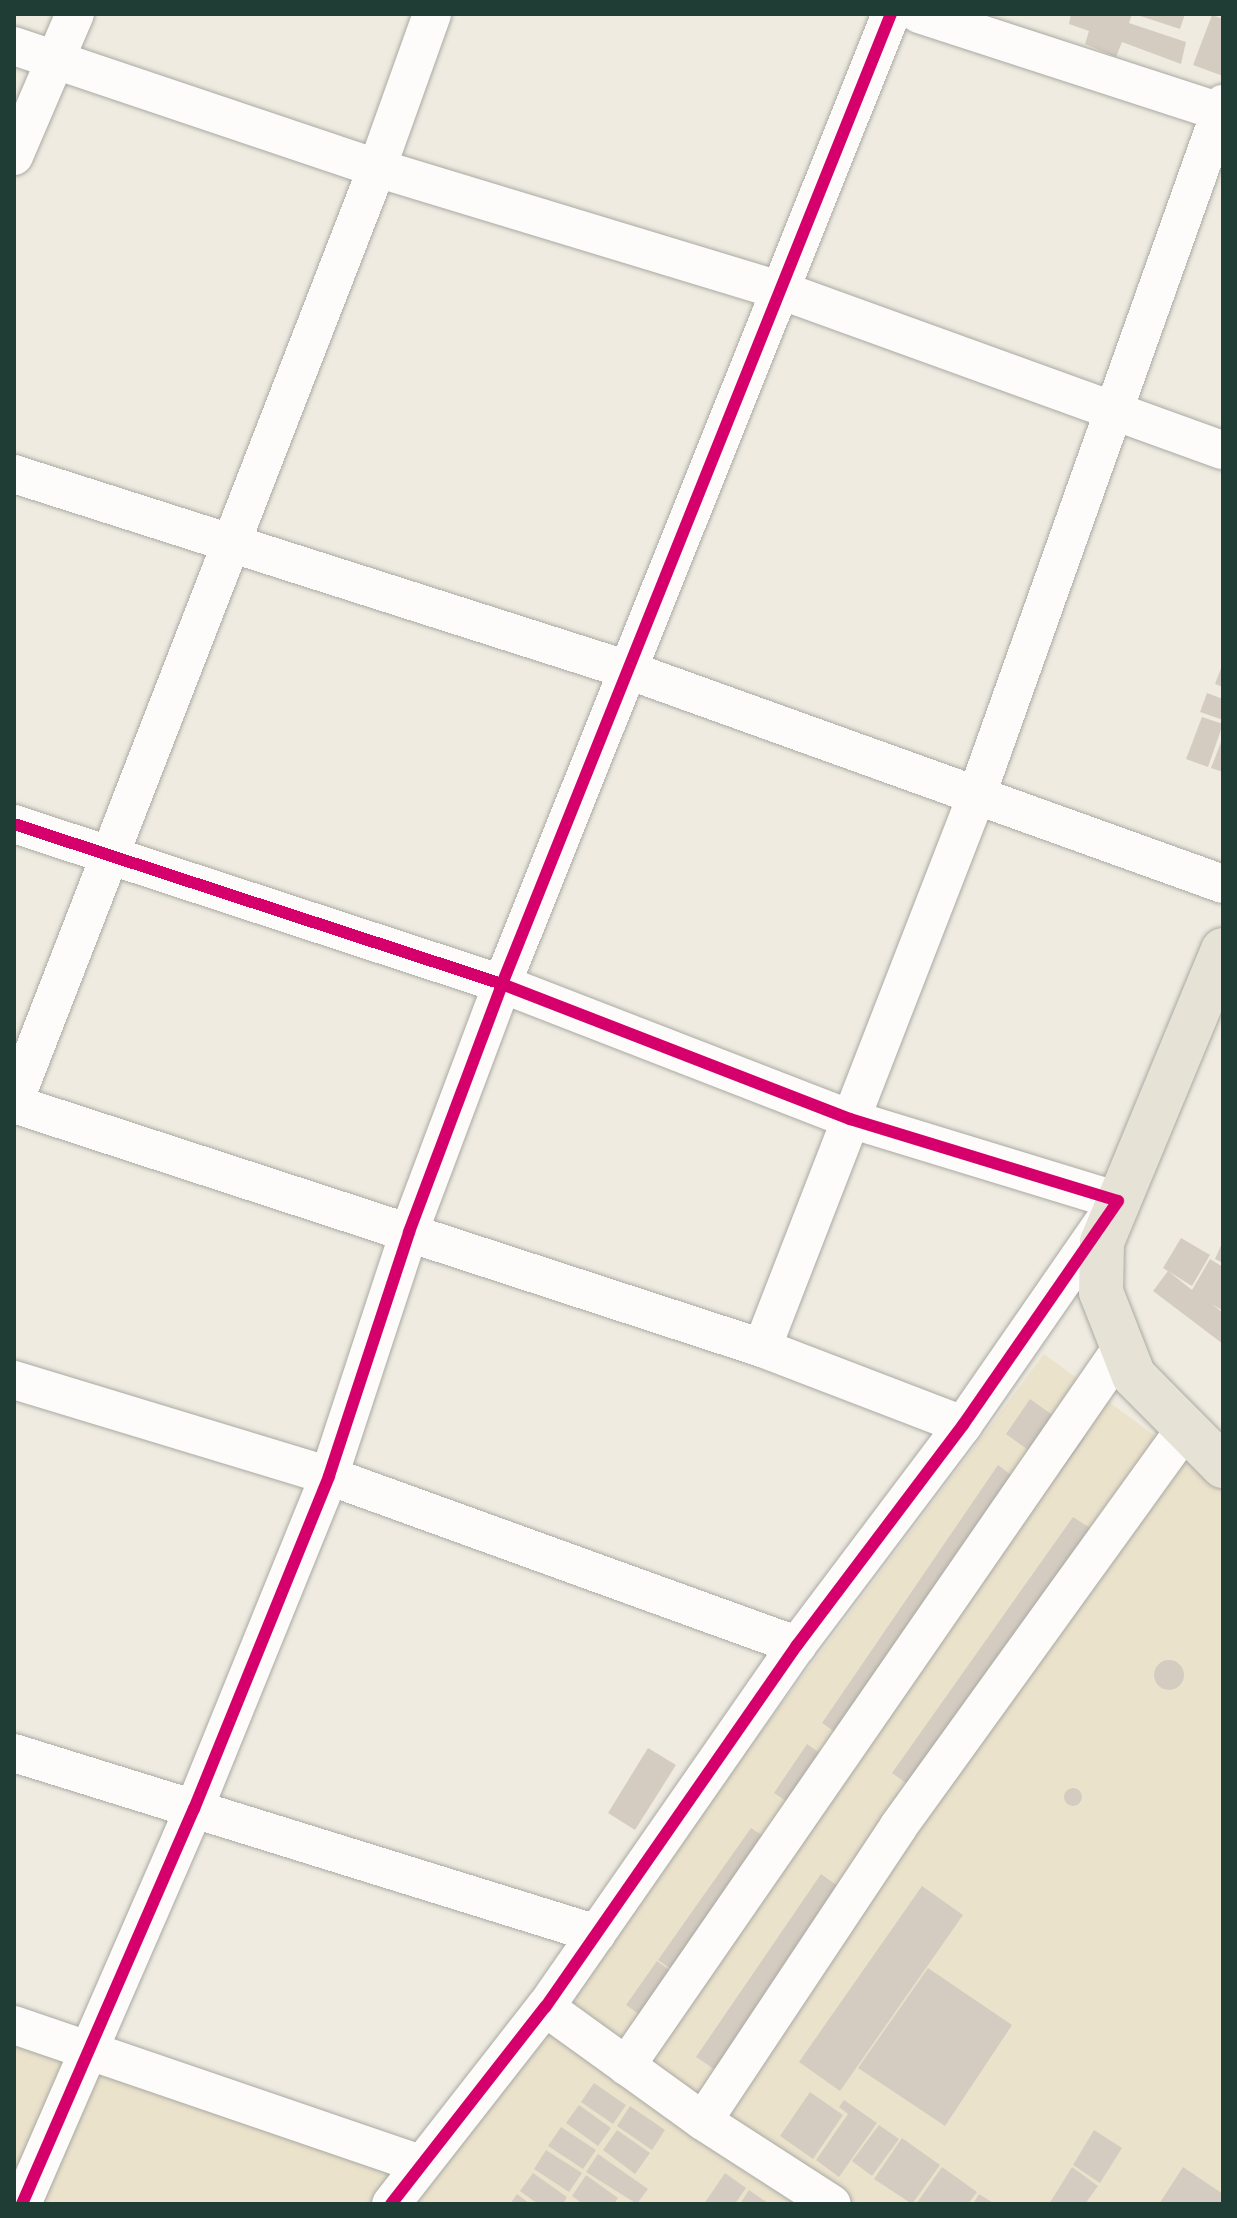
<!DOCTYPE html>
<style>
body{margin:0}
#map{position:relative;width:1237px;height:2218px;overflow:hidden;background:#efebe1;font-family:"Architects Daughter",sans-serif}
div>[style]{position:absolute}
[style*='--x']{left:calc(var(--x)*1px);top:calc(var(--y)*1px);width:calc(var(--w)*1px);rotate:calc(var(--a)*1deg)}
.built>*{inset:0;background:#ebe2cc}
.building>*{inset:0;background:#d5ccc1}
.round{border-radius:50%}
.roads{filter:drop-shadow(0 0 2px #a9aaa3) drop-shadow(0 0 2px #a9aaa3)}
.minor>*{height:38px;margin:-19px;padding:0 19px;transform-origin:19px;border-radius:19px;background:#fdfcfa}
.highway>*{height:44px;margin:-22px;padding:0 22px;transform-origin:22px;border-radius:22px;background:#e7e2d6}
.cycleway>*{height:12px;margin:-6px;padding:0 6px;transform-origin:6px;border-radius:6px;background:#d6006c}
span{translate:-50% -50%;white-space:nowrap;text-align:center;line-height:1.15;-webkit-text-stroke:7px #fff;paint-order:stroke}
.frame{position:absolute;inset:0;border:16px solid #1f3d34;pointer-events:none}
</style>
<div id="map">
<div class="built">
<i style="clip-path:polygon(1044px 1354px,1223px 1486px,1223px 2204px,14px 2204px,14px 2017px,444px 2155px)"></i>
</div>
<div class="building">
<i style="clip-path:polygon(1071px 14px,1132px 14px,1129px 23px,1186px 42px,1181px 64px,1122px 42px,1116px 57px,1085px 44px,1089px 31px,1069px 24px)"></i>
<i style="clip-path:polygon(1134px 14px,1185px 14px,1180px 29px)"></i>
<i style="clip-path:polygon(1212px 15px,1223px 19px,1223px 76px,1193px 65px)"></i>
<i style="clip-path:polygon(1223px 663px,1223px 687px,1215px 684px)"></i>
<i style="clip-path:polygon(1207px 693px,1223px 699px,1223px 720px,1200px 712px)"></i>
<i style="clip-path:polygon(1202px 717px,1223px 724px,1208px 767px,1186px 759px)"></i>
<i style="clip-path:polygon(1223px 737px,1223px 772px,1211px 768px)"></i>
<i style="clip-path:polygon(1181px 1238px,1210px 1255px,1192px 1286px,1163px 1268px)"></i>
<i style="clip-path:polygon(1223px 1241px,1223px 1263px,1215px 1259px)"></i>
<i style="clip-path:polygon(1210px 1259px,1223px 1267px,1223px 1311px,1212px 1304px,1223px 1313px,1223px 1344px,1153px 1291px,1168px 1271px,1192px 1290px)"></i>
<i style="clip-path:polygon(1030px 1399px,1085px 1438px,1060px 1473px,1006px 1434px)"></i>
<i style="clip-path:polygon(998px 1465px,1031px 1490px,855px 1746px,822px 1723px)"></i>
<i style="clip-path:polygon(1073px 1517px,1104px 1537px,920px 1793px,892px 1773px)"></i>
<i class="round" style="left:1154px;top:1660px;width:30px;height:30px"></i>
<i style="clip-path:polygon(807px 1744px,848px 1773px,816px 1821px,774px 1793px)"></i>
<i style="clip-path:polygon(648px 1748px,676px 1765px,635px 1830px,608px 1813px)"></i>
<i class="round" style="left:1064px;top:1788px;width:18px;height:18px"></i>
<i style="clip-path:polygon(751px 1828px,771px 1841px,678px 1974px,658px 1960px)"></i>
<i style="clip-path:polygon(821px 1874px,845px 1891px,720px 2073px,696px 2057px)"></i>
<i style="clip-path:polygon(922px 1886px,963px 1915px,840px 2091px,799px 2062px)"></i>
<i style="clip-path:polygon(657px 1961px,676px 1975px,646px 2019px,626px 2005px)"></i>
<i style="clip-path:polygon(928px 1968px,1012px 2025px,945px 2126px,858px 2068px)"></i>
<i style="clip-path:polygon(594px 2083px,626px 2105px,613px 2124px,581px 2102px)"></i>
<i style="clip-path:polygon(810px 2092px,843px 2115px,813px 2159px,780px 2136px)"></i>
<i style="clip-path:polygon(844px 2100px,877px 2123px,839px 2177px,816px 2160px,848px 2114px,839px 2107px)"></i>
<i style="clip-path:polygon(579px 2105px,611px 2128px,598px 2146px,566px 2123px)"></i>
<i style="clip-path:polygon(630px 2106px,665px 2130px,652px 2150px,617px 2126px)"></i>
<i style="clip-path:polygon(879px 2125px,899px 2139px,872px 2176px,852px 2161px)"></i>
<i style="clip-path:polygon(561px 2127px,596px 2150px,583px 2169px,548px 2146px)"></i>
<i style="clip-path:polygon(617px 2130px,650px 2153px,635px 2174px,603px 2150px)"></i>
<i style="clip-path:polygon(1094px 2130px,1122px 2148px,1100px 2183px,1073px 2165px)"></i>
<i style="clip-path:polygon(902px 2138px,940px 2165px,912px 2204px,874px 2179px)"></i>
<i style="clip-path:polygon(546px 2150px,582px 2173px,569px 2192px,534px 2169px)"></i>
<i style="clip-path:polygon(598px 2154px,648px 2189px,637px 2204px,586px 2172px)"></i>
<i style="clip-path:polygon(942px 2167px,977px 2192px,968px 2204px,916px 2204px)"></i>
<i style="clip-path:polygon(1072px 2167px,1098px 2186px,1085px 2204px,1049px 2204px)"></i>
<i style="clip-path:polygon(1183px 2167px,1223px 2194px,1223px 2204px,1159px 2204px)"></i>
<i style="clip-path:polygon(533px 2173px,567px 2197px,563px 2204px,538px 2204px,520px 2191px)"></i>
<i style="clip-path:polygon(725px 2173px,746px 2188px,735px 2204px,704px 2204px)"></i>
<i style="clip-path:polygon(586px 2175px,618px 2198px,614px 2204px,583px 2204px,572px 2196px)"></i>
<i style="clip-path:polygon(749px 2190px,769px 2204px,740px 2204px)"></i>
<i style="clip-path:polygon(517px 2194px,530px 2204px,510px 2204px)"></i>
<i style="clip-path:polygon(979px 2194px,995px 2204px,973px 2204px)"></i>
</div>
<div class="roads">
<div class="minor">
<i style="--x:919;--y:14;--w:320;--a:18"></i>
<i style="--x:14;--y:46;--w:383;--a:18.6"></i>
<i style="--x:377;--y:168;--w:424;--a:16.9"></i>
<i style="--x:783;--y:291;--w:468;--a:19.9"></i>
<i style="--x:14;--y:156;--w:155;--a:-66.8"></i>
<i style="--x:14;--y:474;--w:641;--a:17.7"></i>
<i style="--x:625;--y:669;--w:635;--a:19.78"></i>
<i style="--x:14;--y:824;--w:514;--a:18.15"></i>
<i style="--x:502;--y:984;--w:373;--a:21.2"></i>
<i style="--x:850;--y:1119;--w:280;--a:17"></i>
<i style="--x:1118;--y:1201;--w:272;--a:124.7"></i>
<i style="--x:963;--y:1425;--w:276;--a:127"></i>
<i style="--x:797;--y:1645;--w:441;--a:124.8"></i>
<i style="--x:545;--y:2007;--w:250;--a:128"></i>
<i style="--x:14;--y:1102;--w:1002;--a:-68.76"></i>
<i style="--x:377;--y:168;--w:164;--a:-70.3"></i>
<i style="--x:14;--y:1104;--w:787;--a:18.07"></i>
<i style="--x:762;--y:1348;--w:215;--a:21"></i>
<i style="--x:762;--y:1348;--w:591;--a:-68.77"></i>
<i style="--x:976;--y:797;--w:736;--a:-70.38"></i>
<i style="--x:14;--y:1380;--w:329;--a:16.9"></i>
<i style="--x:329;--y:1476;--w:498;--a:19.9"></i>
<i style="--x:14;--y:1753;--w:610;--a:17.25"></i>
<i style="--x:545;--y:2007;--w:195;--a:35.8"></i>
<i style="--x:703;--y:2121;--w:153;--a:32.8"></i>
<i style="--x:14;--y:2025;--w:430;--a:18.9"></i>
<i style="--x:626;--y:2066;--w:871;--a:-55.38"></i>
<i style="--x:703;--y:2121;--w:353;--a:-56.4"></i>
<i style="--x:898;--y:1827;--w:489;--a:-54.2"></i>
<i style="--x:22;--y:2204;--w:431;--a:-66.5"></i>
<i style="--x:194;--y:1809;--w:359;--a:-67.9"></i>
<i style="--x:329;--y:1476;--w:257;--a:-71.8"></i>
<i style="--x:409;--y:1232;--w:265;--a:-69.4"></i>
<i style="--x:502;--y:984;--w:1045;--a:-68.15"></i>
</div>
<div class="highway">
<i style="--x:1223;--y:950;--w:316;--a:112.5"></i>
<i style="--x:1102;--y:1242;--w:50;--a:91.1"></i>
<i style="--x:1101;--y:1292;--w:90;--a:68.6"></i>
<i style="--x:1134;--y:1376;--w:127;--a:45.3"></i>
</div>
</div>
<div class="cycleway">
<i style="--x:14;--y:824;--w:514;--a:18.15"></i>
<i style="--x:502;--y:984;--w:373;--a:21.2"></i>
<i style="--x:850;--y:1119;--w:280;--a:17"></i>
<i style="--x:1118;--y:1201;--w:272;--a:124.7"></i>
<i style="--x:963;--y:1425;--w:276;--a:127"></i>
<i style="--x:797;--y:1645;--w:441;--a:124.8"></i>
<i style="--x:545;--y:2007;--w:250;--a:128"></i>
<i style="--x:22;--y:2204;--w:431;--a:-66.5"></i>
<i style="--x:194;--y:1809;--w:359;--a:-67.9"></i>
<i style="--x:329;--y:1476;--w:257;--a:-71.8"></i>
<i style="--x:409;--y:1232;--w:265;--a:-69.4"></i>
<i style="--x:502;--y:984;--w:1045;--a:-68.15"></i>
</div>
<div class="frame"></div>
</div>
